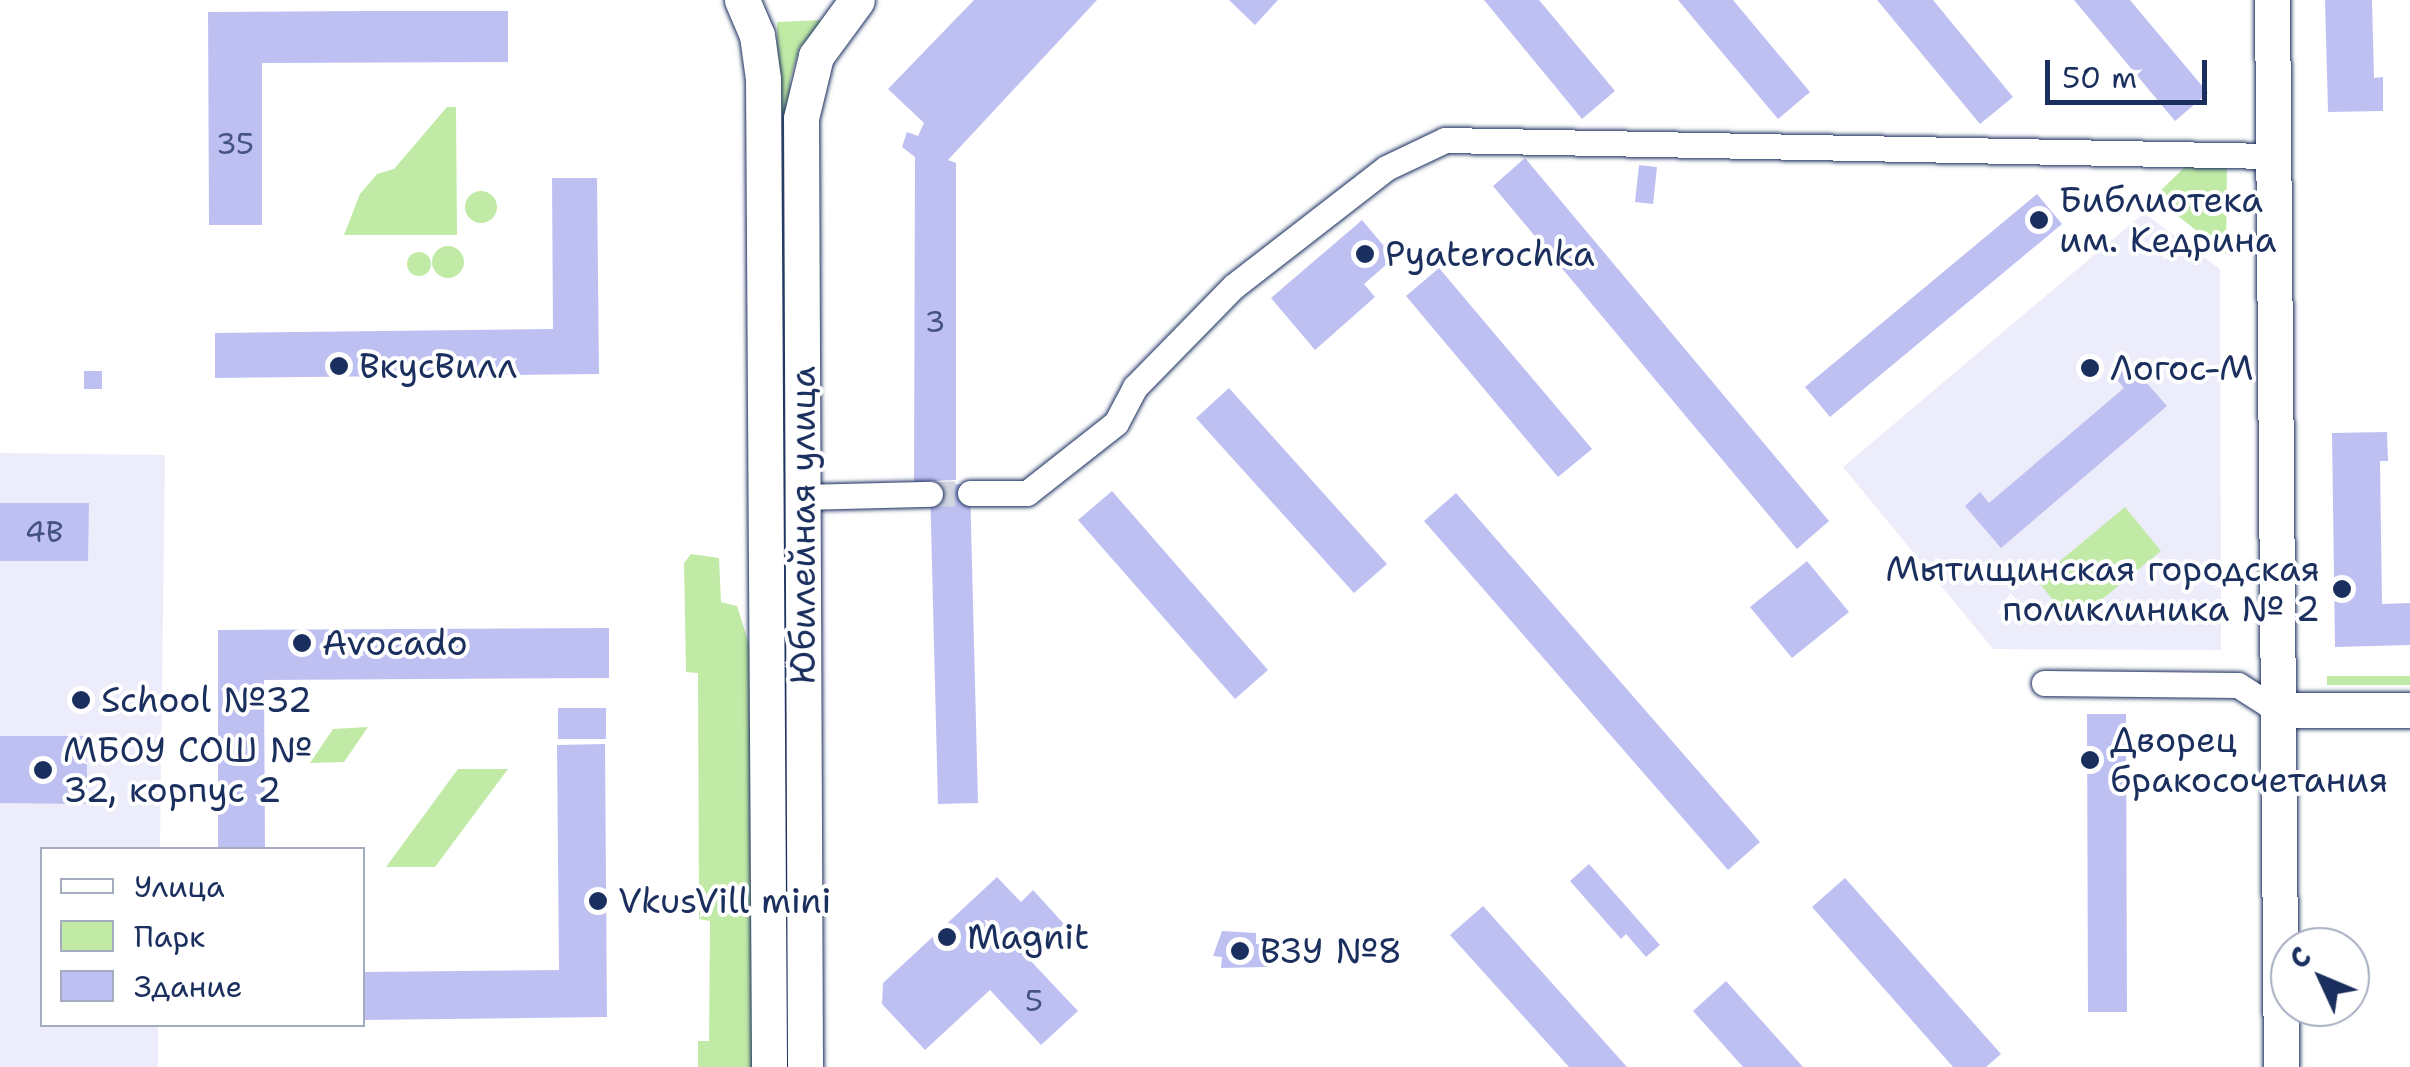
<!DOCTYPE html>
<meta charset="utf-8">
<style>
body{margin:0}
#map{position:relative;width:2410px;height:1067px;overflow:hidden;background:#fff;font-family:"Shantell Sans",sans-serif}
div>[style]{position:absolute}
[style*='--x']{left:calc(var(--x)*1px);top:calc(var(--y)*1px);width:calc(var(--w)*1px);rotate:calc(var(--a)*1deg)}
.built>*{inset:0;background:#ececfb}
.green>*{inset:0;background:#c1eaa6}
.round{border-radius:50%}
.building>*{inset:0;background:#bfc0f2}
.street-tunnel>*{height:25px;margin-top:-12.5px;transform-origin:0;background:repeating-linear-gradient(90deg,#d1d5df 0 25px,transparent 0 37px)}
.roads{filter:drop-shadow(0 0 2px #1b2f5e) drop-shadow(0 0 2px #1b2f5e)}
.street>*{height:25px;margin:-12.5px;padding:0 12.5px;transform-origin:12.5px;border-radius:12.5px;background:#fff}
.secondary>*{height:35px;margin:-17.5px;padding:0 17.5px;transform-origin:17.5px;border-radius:17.5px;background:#fff}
.dots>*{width:28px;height:28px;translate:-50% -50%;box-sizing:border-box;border:5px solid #fff;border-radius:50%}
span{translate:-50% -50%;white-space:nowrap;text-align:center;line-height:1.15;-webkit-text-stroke:8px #fff;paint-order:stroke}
.number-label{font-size:30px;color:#445383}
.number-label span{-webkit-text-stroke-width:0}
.poi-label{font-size:35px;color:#1b2f5e}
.left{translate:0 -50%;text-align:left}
.right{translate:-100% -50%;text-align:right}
.street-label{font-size:35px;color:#1b2f5e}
.legend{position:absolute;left:40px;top:847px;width:325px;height:180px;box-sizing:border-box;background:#fff;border:2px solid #a4acbf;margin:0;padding:12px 18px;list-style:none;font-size:30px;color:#1b2f5e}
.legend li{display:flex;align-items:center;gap:20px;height:50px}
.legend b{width:50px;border:2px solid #a4acbf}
.north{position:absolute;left:2270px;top:927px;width:100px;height:100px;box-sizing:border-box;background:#fff;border:2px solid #a4acbf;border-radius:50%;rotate:314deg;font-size:28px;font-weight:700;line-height:40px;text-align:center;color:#1b2f5e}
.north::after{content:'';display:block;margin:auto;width:35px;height:45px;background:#1b2f5e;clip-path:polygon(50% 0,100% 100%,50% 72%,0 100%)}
.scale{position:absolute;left:2045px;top:60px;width:162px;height:45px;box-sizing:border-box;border:5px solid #1b2f5e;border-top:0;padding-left:12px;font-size:30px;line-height:35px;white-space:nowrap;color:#1b2f5e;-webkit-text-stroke:8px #fff;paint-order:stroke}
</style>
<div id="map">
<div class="built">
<i style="clip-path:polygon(2144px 213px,2220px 269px,2221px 650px,1993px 649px,1843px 467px)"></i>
<i style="clip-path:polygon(0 453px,165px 455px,160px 849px,42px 850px,42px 1024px,158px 1025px,158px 1067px,0 1067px)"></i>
</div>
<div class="green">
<i style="clip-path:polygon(822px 20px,799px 49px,790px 79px,793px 1067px,783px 1067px,777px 22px)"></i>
<i style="clip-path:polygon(447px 107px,456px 107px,457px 235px,344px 235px,360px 194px,377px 174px,394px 169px)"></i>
<i style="clip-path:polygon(2189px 163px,2227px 163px,2226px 254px,2154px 197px)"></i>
<i class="round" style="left:465px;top:191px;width:32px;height:32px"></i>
<i class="round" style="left:432px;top:246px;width:32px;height:32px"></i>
<i class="round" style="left:407px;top:252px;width:24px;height:24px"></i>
<i style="clip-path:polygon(2125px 507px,2161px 551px,2072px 624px,2037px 580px)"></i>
<i style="clip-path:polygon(691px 554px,719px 558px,721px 602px,737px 606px,754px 660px,753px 1067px,698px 1067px,698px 1041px,709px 1041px,710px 921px,699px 919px,698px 673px,686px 672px,684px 563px)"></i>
<i style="clip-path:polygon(2327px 676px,2410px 676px,2410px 685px,2327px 685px)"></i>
<i style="clip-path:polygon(368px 727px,344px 762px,310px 763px,333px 729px)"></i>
<i style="clip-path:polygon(458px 769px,508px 769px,435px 867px,386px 867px)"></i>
</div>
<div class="building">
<i style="clip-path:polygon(974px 0,1097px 0,948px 160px,956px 163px,956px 480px,914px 482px,915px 157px,902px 147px,907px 132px,918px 136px,924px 123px,888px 89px)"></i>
<i style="clip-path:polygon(1229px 0,1278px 0,1255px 25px)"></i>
<i style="clip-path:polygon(1484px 0,1539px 0,1615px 91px,1582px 119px)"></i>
<i style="clip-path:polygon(1678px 0,1733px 0,1810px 92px,1778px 119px)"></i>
<i style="clip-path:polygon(1877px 0,1933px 0,2013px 97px,1980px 124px)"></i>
<i style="clip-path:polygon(2074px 0,2130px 0,2208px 93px,2175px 121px)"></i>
<i style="clip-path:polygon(2325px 0,2372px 0,2374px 78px,2383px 77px,2383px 111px,2328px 112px)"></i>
<i style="clip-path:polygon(366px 11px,508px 11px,508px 62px,262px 63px,262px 225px,209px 225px,208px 12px)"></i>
<i style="clip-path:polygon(1525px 158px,1829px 521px,1797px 549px,1493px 186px)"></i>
<i style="clip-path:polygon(1639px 165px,1657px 167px,1653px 204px,1635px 202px)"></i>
<i style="clip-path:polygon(552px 178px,597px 178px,599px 374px,215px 378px,215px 333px,553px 329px)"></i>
<i style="clip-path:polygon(2037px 194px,2062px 224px,1830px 417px,1805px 387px)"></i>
<i style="clip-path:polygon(1362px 220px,1394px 258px,1364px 284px,1375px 297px,1315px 350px,1271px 298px)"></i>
<i style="clip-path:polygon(1439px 268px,1592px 449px,1558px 477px,1406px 296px)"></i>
<i style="clip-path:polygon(2130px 364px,2167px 406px,2001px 548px,1965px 506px,1980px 492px,1989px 503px,2124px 388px,2115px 377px)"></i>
<i style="clip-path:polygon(84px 371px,102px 371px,102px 389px,84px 389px)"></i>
<i style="clip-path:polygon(1229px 388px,1387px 564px,1354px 593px,1196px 418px)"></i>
<i style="clip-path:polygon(2387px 432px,2388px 461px,2380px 461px,2382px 604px,2410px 603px,2410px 645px,2335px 647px,2332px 433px)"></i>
<i style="clip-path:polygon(970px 484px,978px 803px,938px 804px,930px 485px)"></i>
<i style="clip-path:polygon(1112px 491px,1268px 670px,1235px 699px,1078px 520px)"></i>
<i style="clip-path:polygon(1456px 493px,1760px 842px,1728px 870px,1424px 521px)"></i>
<i style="clip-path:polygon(0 503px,89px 503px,88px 561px,0 561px)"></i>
<i style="clip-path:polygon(1807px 561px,1849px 612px,1792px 658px,1750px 607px)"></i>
<i style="clip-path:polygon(609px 628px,609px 678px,264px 680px,265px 848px,218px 848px,218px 630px)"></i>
<i style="clip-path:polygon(558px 708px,606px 708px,606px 739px,558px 739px)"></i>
<i style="clip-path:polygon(2087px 714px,2126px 714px,2127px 1012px,2088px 1012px)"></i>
<i style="clip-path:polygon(0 736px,87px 736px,87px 804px,0 803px)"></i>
<i style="clip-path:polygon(605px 744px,607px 1017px,362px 1020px,362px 972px,559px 970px,557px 745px)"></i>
<i style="clip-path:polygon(1589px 864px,1660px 945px,1646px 957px,1626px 934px,1621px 939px,1570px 881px)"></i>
<i style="clip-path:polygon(997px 877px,1021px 902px,1033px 890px,1064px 924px,1027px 957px,1078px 1011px,1041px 1045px,990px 990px,925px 1050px,882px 1004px,883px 983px)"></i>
<i style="clip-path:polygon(1845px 878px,2001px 1054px,1986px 1067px,1953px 1067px,1812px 907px)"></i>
<i style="clip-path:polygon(1483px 906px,1627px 1067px,1569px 1067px,1450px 935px)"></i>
<i style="clip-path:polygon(1222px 931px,1256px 933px,1256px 944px,1268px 945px,1267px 967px,1221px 968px,1222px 957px,1213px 956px)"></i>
<i style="clip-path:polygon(1726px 981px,1803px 1067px,1743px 1067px,1693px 1011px)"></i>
</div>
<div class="street-tunnel">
<i style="--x:930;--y:494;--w:40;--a:-1.4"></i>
</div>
<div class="roads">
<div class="street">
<i style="--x:970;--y:493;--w:57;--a:0"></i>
<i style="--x:1027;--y:493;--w:113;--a:-38.2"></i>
<i style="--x:1116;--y:423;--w:41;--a:-62.2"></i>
<i style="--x:1135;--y:387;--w:141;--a:-45.6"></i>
<i style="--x:1234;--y:286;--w:192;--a:-37.8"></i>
<i style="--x:1386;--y:168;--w:65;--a:-25.4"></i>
<i style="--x:1445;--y:140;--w:828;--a:1.11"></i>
<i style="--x:804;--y:497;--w:126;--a:-1.4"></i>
<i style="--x:2044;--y:683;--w:194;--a:0.6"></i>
<i style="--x:2238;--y:685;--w:46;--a:32.7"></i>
</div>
<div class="secondary">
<i style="--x:742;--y:0;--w:38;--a:67"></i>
<i style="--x:757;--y:35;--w:44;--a:82.2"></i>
<i style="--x:763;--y:79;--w:988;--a:89.65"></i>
<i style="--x:2272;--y:0;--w:1067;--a:89.52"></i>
<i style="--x:2277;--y:710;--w:133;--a:0"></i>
<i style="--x:805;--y:1067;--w:949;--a:-90.24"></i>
<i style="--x:801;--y:118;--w:64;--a:-76.4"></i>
<i style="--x:816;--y:56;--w:69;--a:-53.8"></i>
</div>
</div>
<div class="dots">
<i style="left:2039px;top:220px;background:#1b2f5e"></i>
<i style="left:1365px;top:254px;background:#1b2f5e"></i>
<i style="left:339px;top:366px;background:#1b2f5e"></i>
<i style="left:2090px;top:368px;background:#1b2f5e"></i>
<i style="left:2342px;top:589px;background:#1b2f5e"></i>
<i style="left:302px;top:643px;background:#1b2f5e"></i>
<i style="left:81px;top:700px;background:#1b2f5e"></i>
<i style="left:2090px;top:760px;background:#1b2f5e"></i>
<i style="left:43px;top:770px;background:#1b2f5e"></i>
<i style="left:598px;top:901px;background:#1b2f5e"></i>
<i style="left:947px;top:937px;background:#1b2f5e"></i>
<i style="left:1240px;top:951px;background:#1b2f5e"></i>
</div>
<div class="number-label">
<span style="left:235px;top:144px">35</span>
<span style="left:935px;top:322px">3</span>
<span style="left:44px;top:532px">4В</span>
<span style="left:1034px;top:1001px">5</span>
</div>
<div class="poi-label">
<span class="left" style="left:2059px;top:220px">Библиотека<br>им. Кедрина</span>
<span class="left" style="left:1385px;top:254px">Pyaterochka</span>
<span class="left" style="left:359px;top:366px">ВкусВилл</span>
<span class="left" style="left:2110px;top:368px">Логос-М</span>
<span class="right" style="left:2320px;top:589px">Мытищинская городская<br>поликлиника № 2</span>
<span class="left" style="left:322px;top:643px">Avocado</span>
<span class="left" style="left:101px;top:700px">School №32</span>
<span class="left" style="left:2110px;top:760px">Дворец<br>бракосочетания</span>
<span class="left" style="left:63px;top:770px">МБОУ СОШ №<br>32, корпус 2</span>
<span class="left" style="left:618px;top:901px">VkusVill mini</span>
<span class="left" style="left:967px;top:937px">Magnit</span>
<span class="left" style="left:1260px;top:951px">ВЗУ №8</span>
</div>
<div class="street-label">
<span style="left:803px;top:525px;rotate:-90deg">Юбилейная улица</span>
</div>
<ul class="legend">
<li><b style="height:12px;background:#fff"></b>Улица</li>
<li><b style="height:28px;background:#c1eaa6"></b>Парк</li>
<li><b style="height:28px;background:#bfc0f2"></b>Здание</li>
</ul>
<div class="north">С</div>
<div class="scale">50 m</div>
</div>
